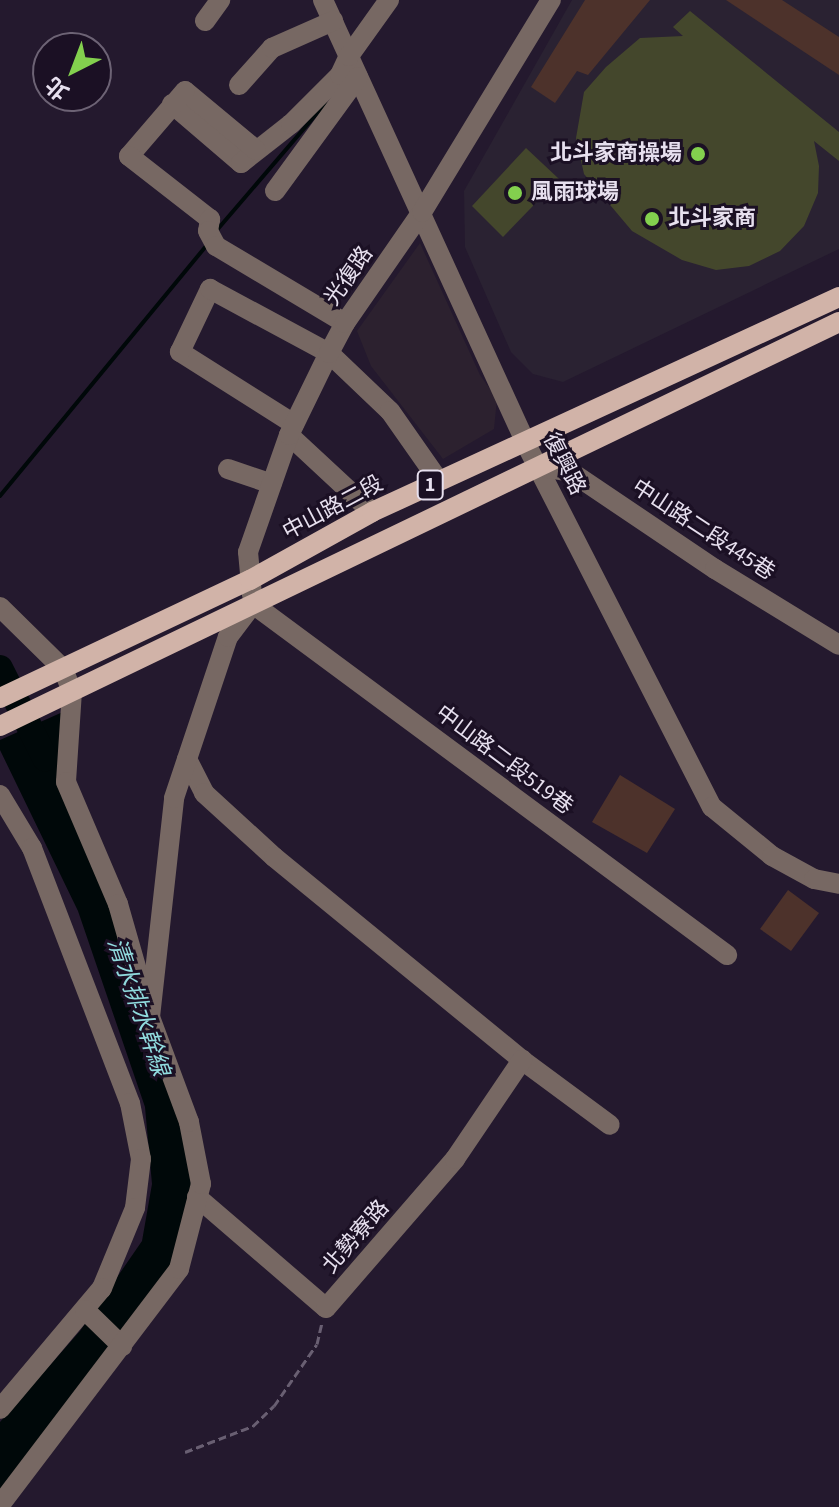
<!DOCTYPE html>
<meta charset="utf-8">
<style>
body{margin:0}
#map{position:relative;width:839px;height:1507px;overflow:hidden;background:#24192e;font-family:"Source Sans 3","Noto Sans TC",sans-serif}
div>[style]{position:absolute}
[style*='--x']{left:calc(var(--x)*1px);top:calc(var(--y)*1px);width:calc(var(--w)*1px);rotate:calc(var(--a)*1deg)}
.commercial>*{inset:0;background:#2c212f}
.education>*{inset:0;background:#2a2232}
.green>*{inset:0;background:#44472c}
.water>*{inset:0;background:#000809}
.stream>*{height:4px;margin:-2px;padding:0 2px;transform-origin:2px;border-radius:2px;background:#000809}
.river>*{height:26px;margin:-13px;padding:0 13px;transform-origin:13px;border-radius:13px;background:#000809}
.building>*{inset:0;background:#4d322b}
.path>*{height:3px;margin-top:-1.5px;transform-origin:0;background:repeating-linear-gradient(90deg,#695f72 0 8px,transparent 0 12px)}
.minor>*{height:20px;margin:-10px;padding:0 10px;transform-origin:10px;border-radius:10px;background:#776863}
.major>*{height:20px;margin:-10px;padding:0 10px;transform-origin:10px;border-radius:10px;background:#d1b3a8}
.dots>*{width:22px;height:22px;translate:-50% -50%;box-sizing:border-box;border:4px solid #1b1024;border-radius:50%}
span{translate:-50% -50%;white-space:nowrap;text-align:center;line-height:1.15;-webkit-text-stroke:6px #1b1024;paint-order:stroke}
.shield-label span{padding:2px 6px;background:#1b1024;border:2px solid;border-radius:6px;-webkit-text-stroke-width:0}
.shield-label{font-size:20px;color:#e7e0ef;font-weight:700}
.poi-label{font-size:22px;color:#e7e0ef;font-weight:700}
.right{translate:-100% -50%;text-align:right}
.left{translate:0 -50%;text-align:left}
.street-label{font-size:22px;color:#e7e0ef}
.water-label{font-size:24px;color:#90dbde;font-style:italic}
.north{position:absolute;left:32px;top:32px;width:80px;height:80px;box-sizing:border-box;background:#1b1024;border:2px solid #6d6375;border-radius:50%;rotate:222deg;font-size:22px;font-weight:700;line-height:32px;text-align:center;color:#e7e0ef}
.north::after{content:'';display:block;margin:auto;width:28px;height:36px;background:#83d04e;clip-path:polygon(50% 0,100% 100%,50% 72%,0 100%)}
</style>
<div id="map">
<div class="commercial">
<i style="clip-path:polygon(420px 243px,480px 375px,497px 399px,494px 429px,443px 459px,371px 366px,357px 331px)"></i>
</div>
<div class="education">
<i style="clip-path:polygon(572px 0,839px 0,839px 249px,563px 382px,533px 374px,511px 352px,465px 247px,464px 191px)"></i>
</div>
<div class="green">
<i style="clip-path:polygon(690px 11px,839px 132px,839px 161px,814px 141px,819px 166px,818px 193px,804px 226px,780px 251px,749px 266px,716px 270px,682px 260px,632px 231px,584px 174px,576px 138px,584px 92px,606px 67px,640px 38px,683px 36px,673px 27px)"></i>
<i style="clip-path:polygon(526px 148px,559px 179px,503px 237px,472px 206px)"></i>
</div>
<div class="water">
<i style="clip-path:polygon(65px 711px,68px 777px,197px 1178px,187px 1245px,0 1497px,0 1422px,80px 1331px,142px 1241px,152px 1184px,145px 1107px,78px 911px,0 750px,0 740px)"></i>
</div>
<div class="stream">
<i style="--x:217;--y:230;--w:167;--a:-49.4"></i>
<i style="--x:0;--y:496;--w:327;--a:-50.5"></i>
</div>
<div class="river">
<i style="--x:0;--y:668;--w:101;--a:63.4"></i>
</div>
<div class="building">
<i style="clip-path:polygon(585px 0,650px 0,588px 75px,577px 71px,555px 103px,531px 87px)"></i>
<i style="clip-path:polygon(726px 0,782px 0,839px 37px,839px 75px)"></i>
<i style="clip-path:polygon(620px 775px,675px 809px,647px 853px,592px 822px)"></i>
<i style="clip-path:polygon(788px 890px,819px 913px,791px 951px,760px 929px)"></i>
</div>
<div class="path">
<i style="--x:185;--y:1452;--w:73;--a:-20.9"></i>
<i style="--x:253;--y:1426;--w:29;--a:-44"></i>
<i style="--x:274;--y:1406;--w:75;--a:-55.3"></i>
<i style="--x:317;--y:1344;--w:22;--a:-77"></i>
</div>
<div class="minor">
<i style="--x:323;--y:0;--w:486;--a:65.4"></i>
<i style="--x:525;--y:442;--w:410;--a:62.9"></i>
<i style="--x:712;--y:807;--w:77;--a:39.2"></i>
<i style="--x:772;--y:856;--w:48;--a:28.7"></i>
<i style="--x:814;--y:879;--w:25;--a:11"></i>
<i style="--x:205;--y:21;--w:26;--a:-54"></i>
<i style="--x:239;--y:85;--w:50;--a:-48.3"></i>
<i style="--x:272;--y:48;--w:67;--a:-23.9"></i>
<i style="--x:172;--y:104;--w:91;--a:40.5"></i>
<i style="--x:241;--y:163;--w:63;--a:-38"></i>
<i style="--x:291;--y:124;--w:69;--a:-45"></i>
<i style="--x:340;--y:75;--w:21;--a:-65"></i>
<i style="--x:349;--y:56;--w:69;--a:-54.5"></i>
<i style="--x:256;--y:150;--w:92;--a:-140.3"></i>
<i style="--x:185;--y:91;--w:86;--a:130.7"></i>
<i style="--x:129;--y:156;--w:103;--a:37.9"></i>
<i style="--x:210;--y:219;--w:12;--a:99"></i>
<i style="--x:208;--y:231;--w:17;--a:62"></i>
<i style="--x:216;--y:246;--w:150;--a:30.8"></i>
<i style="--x:275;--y:191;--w:141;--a:-53.9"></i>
<i style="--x:294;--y:424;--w:135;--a:-147.7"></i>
<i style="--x:180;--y:352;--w:70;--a:-64.5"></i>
<i style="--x:210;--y:289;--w:135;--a:28.3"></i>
<i style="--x:329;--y:353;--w:84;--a:43.6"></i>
<i style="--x:390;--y:411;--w:85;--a:55"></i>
<i style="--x:289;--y:435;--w:113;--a:42.9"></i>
<i style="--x:537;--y:466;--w:35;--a:10"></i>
<i style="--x:571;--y:472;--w:174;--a:34"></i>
<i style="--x:715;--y:569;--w:145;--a:31.5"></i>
<i style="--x:228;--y:469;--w:46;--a:18.8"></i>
<i style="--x:252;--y:595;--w:43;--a:-95.3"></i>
<i style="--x:248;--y:552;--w:124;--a:-70.7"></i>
<i style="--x:289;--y:435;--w:91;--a:-64"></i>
<i style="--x:329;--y:353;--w:34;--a:-62"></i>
<i style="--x:345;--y:323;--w:135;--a:-55.3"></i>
<i style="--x:422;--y:212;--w:248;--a:-58.7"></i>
<i style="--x:253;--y:604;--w:590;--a:36.52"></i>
<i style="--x:0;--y:607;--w:88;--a:44.5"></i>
<i style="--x:63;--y:669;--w:24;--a:68"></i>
<i style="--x:72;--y:691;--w:91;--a:93.8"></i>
<i style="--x:66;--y:782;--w:133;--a:66.9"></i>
<i style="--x:118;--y:904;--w:105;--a:74"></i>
<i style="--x:187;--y:759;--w:38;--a:63"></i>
<i style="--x:204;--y:793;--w:95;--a:42.4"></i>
<i style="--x:274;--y:857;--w:320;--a:39.3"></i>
<i style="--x:522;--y:1060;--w:109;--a:36.5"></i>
<i style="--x:0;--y:795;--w:62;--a:58.9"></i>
<i style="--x:32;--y:848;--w:273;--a:69"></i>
<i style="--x:130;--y:1103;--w:57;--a:78.9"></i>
<i style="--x:141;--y:1159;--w:49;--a:97"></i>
<i style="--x:135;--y:1208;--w:87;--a:112.4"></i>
<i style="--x:102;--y:1288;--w:158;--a:130.1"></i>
<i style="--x:197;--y:1197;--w:170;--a:40.7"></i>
<i style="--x:326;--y:1308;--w:197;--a:-49.1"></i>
<i style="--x:455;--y:1159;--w:120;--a:-55.9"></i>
<i style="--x:85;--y:1310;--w:52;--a:44.2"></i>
<i style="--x:0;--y:1505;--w:296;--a:-52.8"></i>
<i style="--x:179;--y:1269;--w:88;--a:-75.5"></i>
<i style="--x:201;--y:1184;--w:63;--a:-101"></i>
<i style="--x:189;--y:1122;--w:112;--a:-110.4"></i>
<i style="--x:150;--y:1017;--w:220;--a:-83.7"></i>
<i style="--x:174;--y:798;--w:170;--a:-71.5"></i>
<i style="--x:228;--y:637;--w:41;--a:-52.9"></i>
</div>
<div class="major">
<i style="--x:0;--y:698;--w:276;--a:-25.3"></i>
<i style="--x:250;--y:580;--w:140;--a:-29.1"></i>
<i style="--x:372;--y:512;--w:514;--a:-24.72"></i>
<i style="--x:0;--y:726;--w:931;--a:-25.71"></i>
</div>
<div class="dots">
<i style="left:698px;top:154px;background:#83d04e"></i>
<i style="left:515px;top:193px;background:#83d04e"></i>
<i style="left:652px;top:219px;background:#83d04e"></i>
</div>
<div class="shield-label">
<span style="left:430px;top:485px">1</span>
</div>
<div class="poi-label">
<span class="right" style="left:682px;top:154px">北斗家商操場</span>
<span class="left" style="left:531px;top:193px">風雨球場</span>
<span class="left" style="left:668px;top:219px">北斗家商</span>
</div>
<div class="street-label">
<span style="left:349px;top:276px;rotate:-55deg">光復路</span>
<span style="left:564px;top:464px;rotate:63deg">復興路</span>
<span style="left:333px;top:508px;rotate:-28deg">中山路二段</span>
<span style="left:703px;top:530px;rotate:33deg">中山路二段445巷</span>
<span style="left:504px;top:760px;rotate:37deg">中山路二段519巷</span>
<span style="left:356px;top:1237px;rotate:-49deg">北勢寮路</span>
</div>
<div class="water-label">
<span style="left:138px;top:1007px;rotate:71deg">清水排水幹線</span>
</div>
<div class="north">北</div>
</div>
